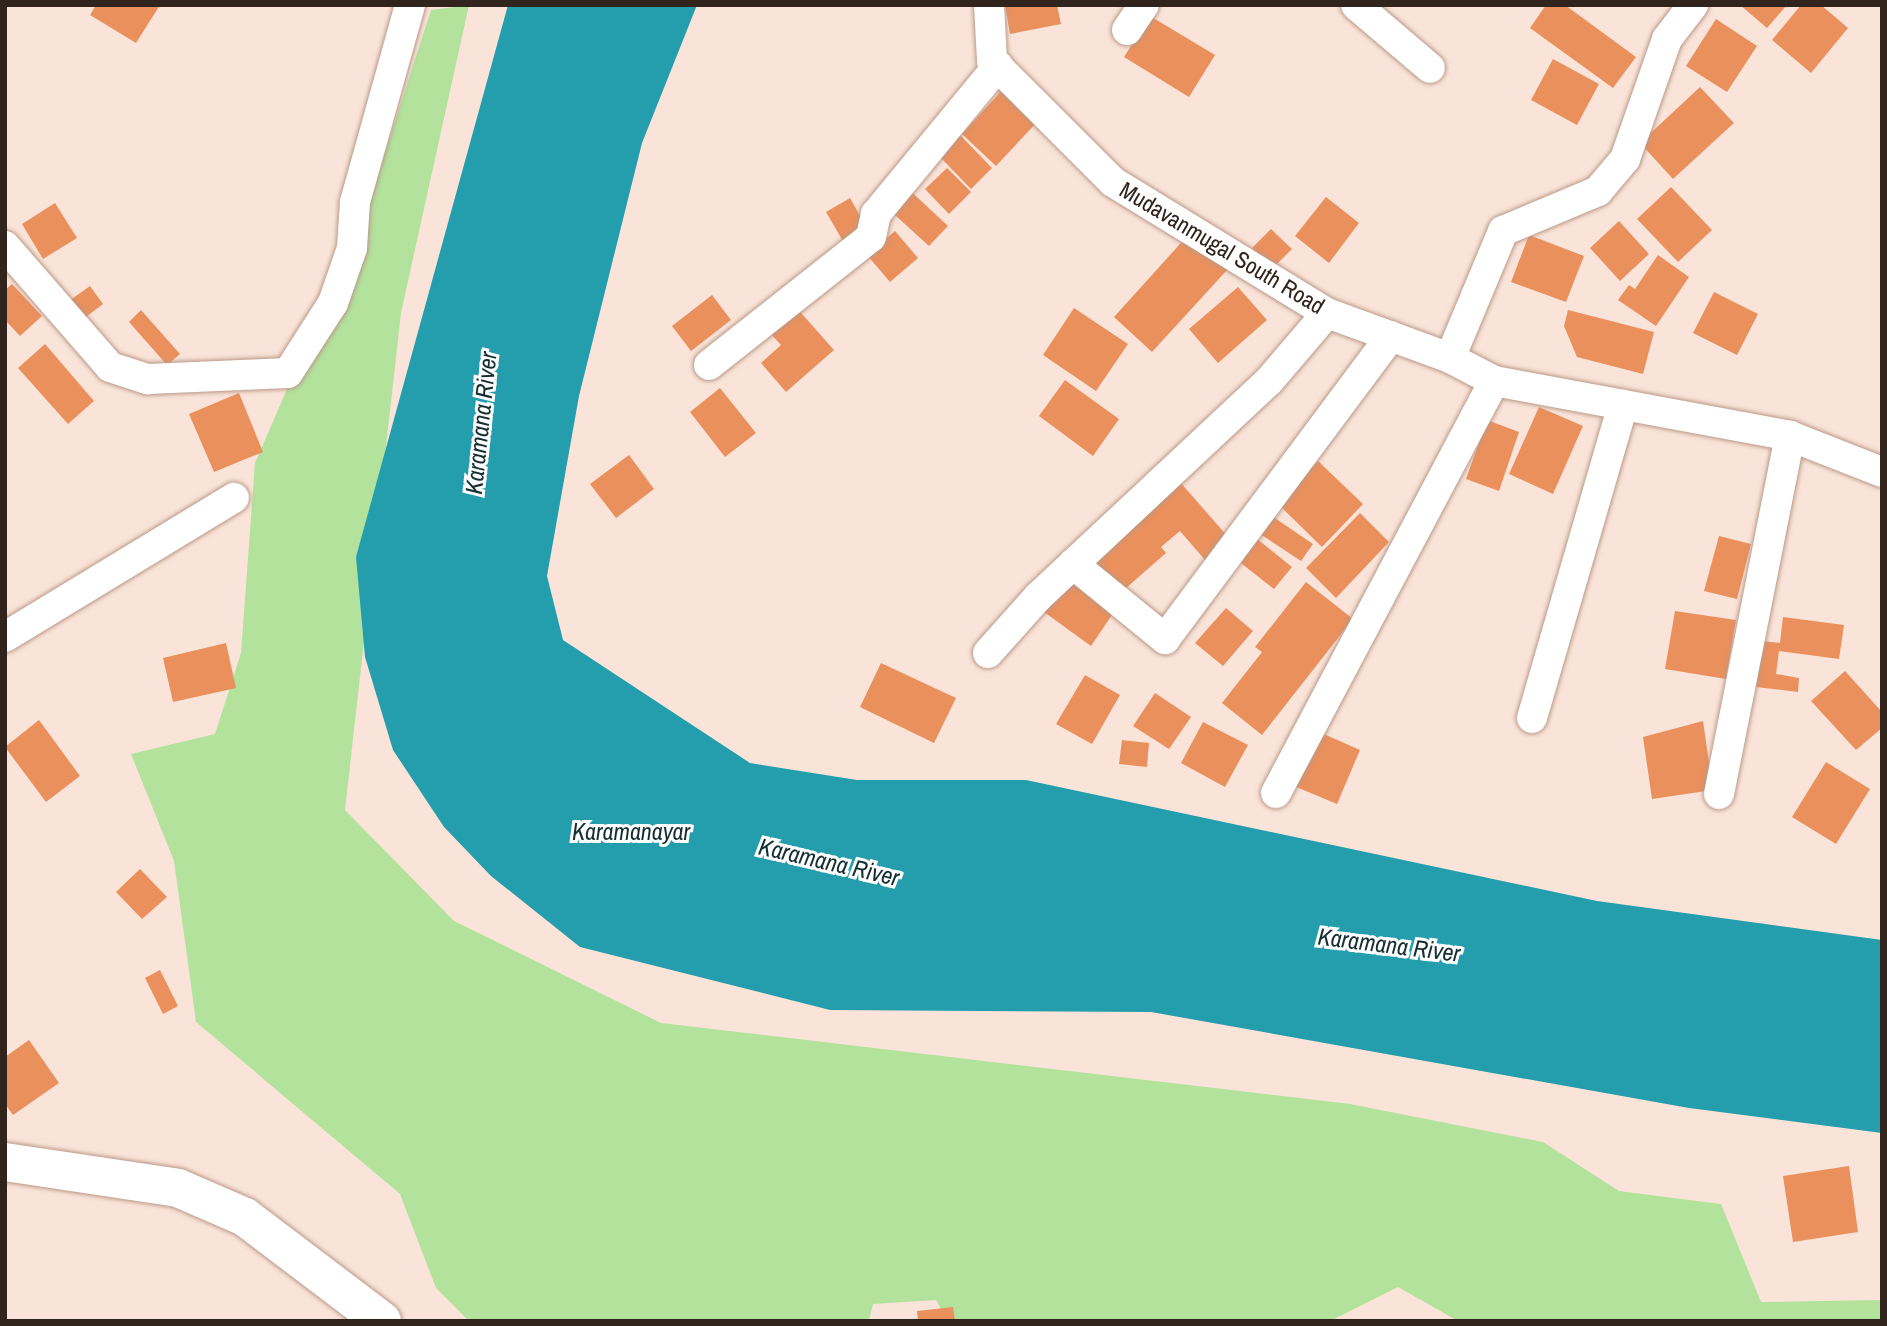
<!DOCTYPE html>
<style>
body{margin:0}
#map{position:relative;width:1887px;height:1326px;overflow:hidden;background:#fae4d9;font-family:"Archivo Narrow",sans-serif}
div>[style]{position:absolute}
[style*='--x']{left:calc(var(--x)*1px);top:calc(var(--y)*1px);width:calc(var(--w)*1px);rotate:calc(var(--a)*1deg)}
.green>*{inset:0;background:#b2e29c}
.water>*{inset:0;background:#249dac}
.building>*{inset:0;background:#ea905d}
.roads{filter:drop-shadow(0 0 2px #b98) drop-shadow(0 0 2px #b98)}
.street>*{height:30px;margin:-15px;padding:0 15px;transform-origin:15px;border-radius:15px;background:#fff}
.secondary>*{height:38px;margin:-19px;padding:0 19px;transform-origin:19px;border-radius:19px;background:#fff}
span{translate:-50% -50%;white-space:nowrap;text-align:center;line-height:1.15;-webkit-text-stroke:6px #fff;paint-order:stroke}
.street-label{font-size:23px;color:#31241d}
.water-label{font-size:24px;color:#152e32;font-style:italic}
.frame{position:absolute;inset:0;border:7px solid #31241d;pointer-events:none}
</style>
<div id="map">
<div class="green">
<i style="clip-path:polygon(469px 5px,401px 313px,345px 810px,454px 921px,661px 1023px,1350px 1104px,1543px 1142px,1619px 1191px,1721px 1204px,1761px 1302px,1882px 1300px,1882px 1321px,1458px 1321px,1398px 1287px,1330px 1321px,948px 1321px,936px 1300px,873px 1304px,869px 1321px,469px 1321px,436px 1288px,400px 1194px,196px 1022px,174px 861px,131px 754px,215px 734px,241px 653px,255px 463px,372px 193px,431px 10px)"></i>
</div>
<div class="water">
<i style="clip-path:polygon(508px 5px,697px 5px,642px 143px,579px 396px,547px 576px,563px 640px,750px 763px,857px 780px,1026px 780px,1597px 901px,1882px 940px,1882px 1133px,1689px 1108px,1151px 1012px,830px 1010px,580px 947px,491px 876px,444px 827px,393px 750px,365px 657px,356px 557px)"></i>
</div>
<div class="building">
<i style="clip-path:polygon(96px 5px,160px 5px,136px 43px,90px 15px)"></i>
<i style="clip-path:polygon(1005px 5px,1057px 5px,1061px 24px,1010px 34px)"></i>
<i style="clip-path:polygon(1546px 5px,1565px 5px,1636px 57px,1613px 88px,1530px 28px)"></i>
<i style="clip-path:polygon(1740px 5px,1787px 5px,1767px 28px)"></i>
<i style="clip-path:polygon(1801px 5px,1821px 5px,1848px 28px,1811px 73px,1772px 40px)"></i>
<i style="clip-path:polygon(1150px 16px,1215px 55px,1189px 97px,1124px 57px)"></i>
<i style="clip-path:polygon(1716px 19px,1757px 46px,1727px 92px,1686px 66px)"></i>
<i style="clip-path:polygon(1553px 59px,1599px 84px,1577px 125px,1531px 100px)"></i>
<i style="clip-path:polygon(1700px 87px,1734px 123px,1673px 179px,1640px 143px)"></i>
<i style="clip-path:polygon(1004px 88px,1039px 120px,996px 166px,962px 134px)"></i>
<i style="clip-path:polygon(960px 135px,992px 168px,971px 189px,939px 156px)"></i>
<i style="clip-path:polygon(947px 168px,971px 192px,949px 214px,925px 189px)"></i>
<i style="clip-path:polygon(904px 185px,948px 226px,929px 246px,885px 206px)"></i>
<i style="clip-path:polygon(1671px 187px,1712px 230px,1678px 262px,1637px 219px)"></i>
<i style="clip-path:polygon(1326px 197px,1359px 223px,1329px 263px,1295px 236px)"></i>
<i style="clip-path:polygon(850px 198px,868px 230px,844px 243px,826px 212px)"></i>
<i style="clip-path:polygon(55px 203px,77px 238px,43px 259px,22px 224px)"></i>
<i style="clip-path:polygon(1619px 221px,1649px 254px,1620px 281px,1590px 248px)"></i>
<i style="clip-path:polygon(1271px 229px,1292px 249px,1272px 269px,1252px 248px)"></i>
<i style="clip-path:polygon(895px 231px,918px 258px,890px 282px,867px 255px)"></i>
<i style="clip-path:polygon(1189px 234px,1228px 269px,1152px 352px,1114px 317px)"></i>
<i style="clip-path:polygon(1529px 235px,1584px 256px,1566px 302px,1511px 282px)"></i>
<i style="clip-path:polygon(1658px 255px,1689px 277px,1656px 326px,1618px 300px,1629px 285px,1635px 289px)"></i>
<i style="clip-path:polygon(12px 284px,42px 316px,20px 336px,5px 320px,5px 290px)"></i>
<i style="clip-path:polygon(90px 286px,103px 304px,82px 320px,69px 301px)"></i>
<i style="clip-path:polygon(1238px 287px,1267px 320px,1218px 363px,1189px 329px)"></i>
<i style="clip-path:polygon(1714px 292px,1758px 314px,1737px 355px,1693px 333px)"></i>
<i style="clip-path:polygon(712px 295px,731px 320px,691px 351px,672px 326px)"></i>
<i style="clip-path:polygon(795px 306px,834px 350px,786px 392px,761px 363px,781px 345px,768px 331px)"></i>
<i style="clip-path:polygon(1074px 308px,1128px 344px,1096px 391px,1043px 355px)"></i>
<i style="clip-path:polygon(141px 310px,180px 354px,167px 365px,129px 322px)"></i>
<i style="clip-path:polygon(1568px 310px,1654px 332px,1643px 374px,1577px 357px,1564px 326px)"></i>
<i style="clip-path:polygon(45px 344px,94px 401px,68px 424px,18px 368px)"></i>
<i style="clip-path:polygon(1065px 380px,1119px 419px,1093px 456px,1039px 416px)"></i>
<i style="clip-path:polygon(720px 388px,756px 433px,725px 457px,690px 412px)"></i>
<i style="clip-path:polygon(239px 393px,263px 452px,214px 472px,189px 414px)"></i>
<i style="clip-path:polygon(1539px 407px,1583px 426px,1553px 494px,1509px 474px)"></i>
<i style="clip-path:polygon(1487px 420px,1519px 432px,1499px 491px,1466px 479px)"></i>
<i style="clip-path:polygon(629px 455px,654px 489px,616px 518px,590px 484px)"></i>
<i style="clip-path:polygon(1318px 461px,1363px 504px,1322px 547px,1277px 503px)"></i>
<i style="clip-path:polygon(1180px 482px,1229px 538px,1205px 560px,1180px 531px,1161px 547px,1166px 553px,1117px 596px,1088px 562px)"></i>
<i style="clip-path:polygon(1266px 512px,1313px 544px,1301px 561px,1254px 530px)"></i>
<i style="clip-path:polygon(1360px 513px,1389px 542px,1336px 598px,1306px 568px)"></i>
<i style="clip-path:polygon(1719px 536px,1751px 544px,1737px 599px,1704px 591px)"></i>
<i style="clip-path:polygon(1256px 538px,1292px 567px,1274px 589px,1237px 560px)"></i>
<i style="clip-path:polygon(1069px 576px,1116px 609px,1091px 646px,1044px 612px)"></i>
<i style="clip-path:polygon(1306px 582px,1353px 619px,1262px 735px,1222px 703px,1262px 652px,1255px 647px)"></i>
<i style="clip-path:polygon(1226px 608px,1253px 631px,1223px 666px,1195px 643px)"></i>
<i style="clip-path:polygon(1675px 611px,1736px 620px,1726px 679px,1665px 669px)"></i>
<i style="clip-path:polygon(1783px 617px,1844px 625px,1839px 659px,1779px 651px,1776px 674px,1799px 678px,1798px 692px,1756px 687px,1762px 641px,1780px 643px)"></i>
<i style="clip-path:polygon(226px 643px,236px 688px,173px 702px,163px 658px)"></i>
<i style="clip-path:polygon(881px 663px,956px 698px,934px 743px,860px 707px)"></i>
<i style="clip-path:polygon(1845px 671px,1882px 712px,1882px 728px,1856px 750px,1811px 701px)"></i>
<i style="clip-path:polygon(1085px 675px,1120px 695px,1092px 744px,1056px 724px)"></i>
<i style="clip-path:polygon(1155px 693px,1191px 717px,1169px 749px,1133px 726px)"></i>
<i style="clip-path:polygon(39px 720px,80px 776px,46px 802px,5px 747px)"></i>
<i style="clip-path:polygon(1703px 721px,1713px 790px,1652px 799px,1643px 737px)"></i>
<i style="clip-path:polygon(1203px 722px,1248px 745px,1225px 787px,1181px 763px)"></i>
<i style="clip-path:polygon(1317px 731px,1360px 750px,1337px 804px,1294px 786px)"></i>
<i style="clip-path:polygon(1122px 740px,1149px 743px,1147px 767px,1119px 764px)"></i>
<i style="clip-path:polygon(1826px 762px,1870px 789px,1836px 844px,1792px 817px)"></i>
<i style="clip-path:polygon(140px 869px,167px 897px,142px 919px,116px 892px)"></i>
<i style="clip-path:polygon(160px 970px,178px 1006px,163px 1014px,145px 978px)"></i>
<i style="clip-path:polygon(29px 1040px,59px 1083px,13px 1115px,5px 1104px,5px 1057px)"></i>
<i style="clip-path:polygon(1849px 1166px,1858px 1232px,1793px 1242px,1783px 1176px)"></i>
<i style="clip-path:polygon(953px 1307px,955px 1321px,918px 1321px,917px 1311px)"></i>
</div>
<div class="roads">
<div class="street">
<i style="--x:989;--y:5;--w:56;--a:86.9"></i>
<i style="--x:992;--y:61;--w:171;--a:45"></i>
<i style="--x:1113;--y:182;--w:251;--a:31.5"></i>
<i style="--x:1327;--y:313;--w:131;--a:20.1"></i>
<i style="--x:1450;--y:358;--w:50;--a:27.6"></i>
<i style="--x:1494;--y:381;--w:301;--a:10.5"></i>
<i style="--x:1790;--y:436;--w:99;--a:21.4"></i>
<i style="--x:1356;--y:5;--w:97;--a:40.4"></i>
<i style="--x:1127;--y:30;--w:30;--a:-56"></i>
<i style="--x:5;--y:246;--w:160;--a:49"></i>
<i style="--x:110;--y:367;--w:40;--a:18"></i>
<i style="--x:148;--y:379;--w:140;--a:-2.5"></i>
<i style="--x:288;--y:373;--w:83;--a:-57.3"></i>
<i style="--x:333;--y:303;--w:58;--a:-70.9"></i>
<i style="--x:352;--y:248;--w:46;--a:-86.3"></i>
<i style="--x:355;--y:202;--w:205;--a:-74.4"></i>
<i style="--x:1450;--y:358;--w:138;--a:-67.3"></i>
<i style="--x:1503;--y:231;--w:103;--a:-22.8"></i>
<i style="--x:1598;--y:191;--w:42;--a:-49.8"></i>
<i style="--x:1625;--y:159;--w:127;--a:-70.7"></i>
<i style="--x:1667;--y:39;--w:43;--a:-52.6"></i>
<i style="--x:709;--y:365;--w:206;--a:-38.3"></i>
<i style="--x:871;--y:237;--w:24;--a:-78"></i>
<i style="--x:876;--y:214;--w:192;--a:-50.5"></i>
<i style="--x:1073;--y:564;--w:119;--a:39.2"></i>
<i style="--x:1165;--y:639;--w:378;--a:-53.3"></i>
<i style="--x:5;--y:637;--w:268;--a:-31.3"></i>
<i style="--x:988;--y:653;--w:75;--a:-48.2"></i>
<i style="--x:1038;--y:597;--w:316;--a:-43.1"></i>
<i style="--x:1269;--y:381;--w:89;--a:-49.5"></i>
<i style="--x:1532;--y:718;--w:326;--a:-73.8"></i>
<i style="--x:1276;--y:793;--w:466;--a:-62.1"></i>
<i style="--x:1719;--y:794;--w:365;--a:-78.8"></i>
</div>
<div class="secondary">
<i style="--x:5;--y:1162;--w:175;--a:8.5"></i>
<i style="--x:178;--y:1188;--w:73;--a:23.4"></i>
<i style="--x:245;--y:1217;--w:172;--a:37.2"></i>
</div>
</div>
<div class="street-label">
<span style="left:1222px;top:248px;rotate:31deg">Mudavanmugal South Road</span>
</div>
<div class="water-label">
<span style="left:481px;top:423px;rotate:-84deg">Karamana River</span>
<span style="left:631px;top:832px">Karamanayar</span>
<span style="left:829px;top:862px;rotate:13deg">Karamana River</span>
<span style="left:1389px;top:945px;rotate:7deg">Karamana River</span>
</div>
<div class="frame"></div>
</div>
